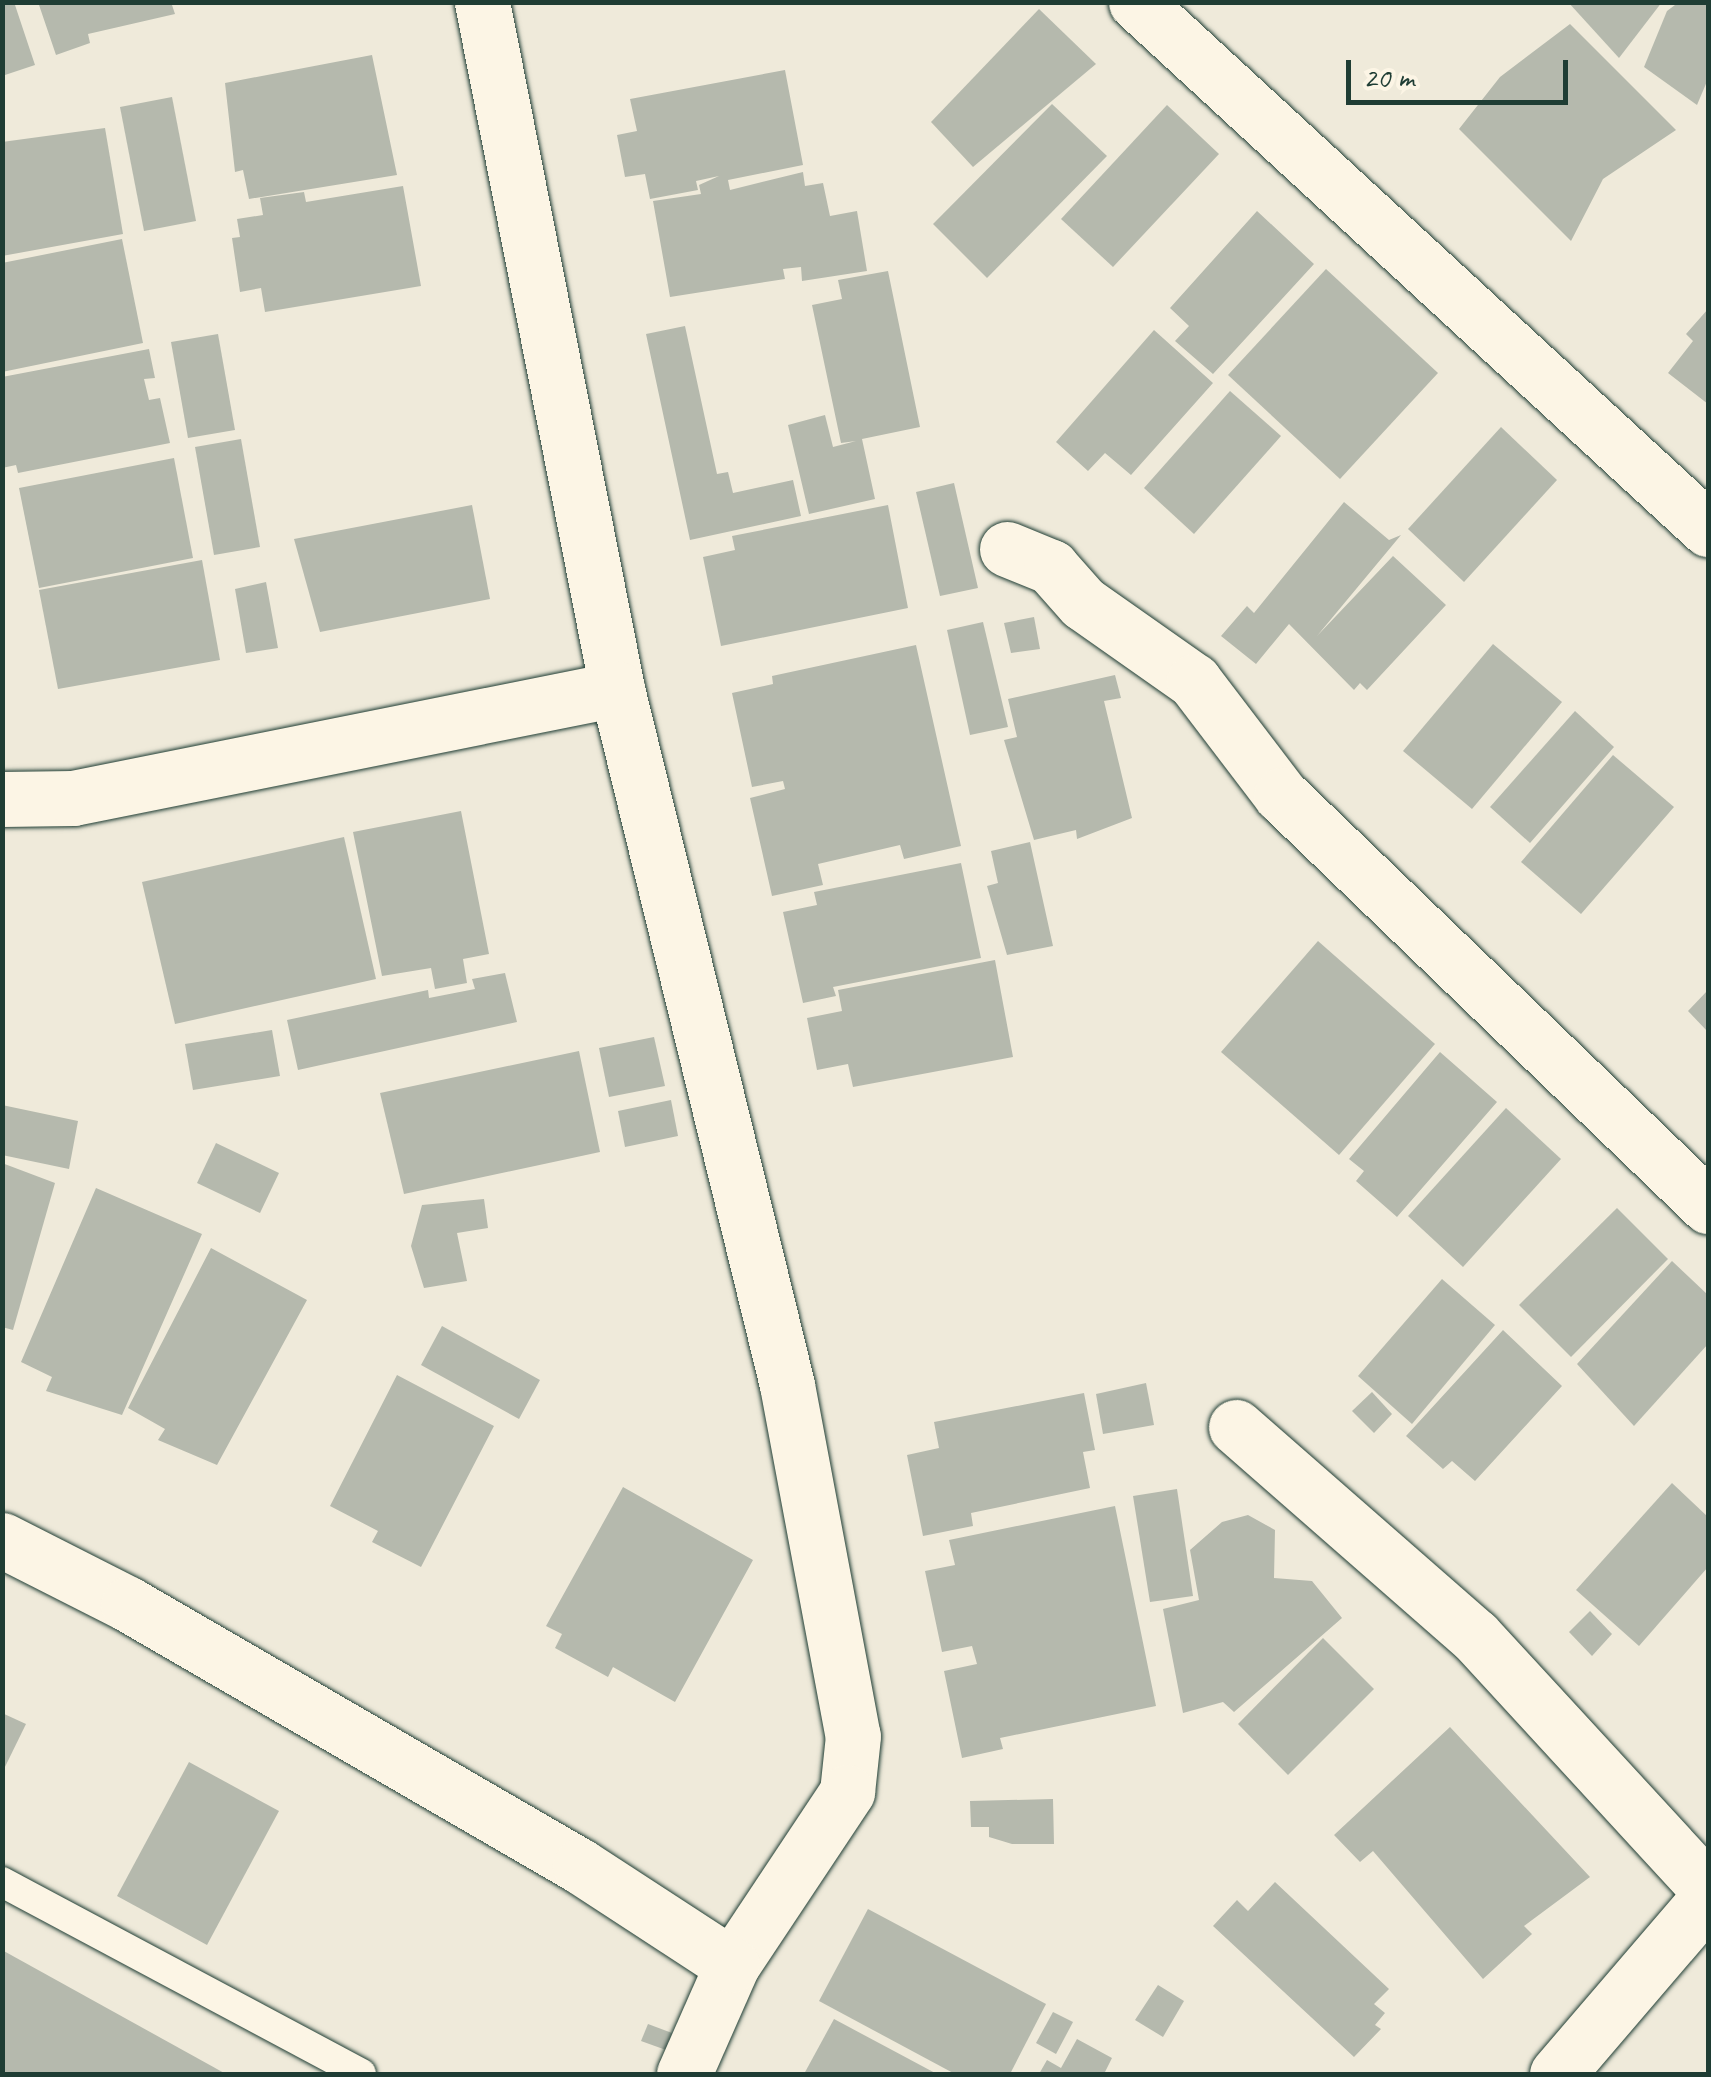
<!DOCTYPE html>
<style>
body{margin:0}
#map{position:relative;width:1711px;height:2077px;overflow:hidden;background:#efeada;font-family:Caveat,sans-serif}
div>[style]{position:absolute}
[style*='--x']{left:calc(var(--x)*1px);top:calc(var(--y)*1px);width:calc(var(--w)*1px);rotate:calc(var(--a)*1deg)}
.building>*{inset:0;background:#b5b9ad}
.roads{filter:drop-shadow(0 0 2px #1f3d34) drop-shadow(0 0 2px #1f3d34)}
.service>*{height:30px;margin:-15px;padding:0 15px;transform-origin:15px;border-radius:15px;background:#fcf5e5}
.minor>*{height:55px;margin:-27.5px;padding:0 27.5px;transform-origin:27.5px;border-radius:27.5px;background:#fcf5e5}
span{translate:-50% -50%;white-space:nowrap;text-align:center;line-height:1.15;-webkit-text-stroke:8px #fcf5e5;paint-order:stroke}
.frame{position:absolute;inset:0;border:5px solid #1f3d34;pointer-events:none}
.scale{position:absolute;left:1346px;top:60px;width:222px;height:45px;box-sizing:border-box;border:5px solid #1f3d34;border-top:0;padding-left:12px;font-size:30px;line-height:35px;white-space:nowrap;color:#1f3d34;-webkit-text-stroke:8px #fcf5e5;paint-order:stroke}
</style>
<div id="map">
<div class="building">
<i style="clip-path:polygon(2px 2px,14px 2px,35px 65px,2px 76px)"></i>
<i style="clip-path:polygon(38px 2px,171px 2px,175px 14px,88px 34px,90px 43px,56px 55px)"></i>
<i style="clip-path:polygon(1568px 2px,1662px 2px,1619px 58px)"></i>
<i style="clip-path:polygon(1679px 2px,1708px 2px,1708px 79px,1697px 105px,1644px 67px,1667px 11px)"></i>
<i style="clip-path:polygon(1039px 9px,1096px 64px,973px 167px,931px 122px)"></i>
<i style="clip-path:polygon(1570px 24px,1676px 130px,1603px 179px,1571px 241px,1459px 129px,1500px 77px)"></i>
<i style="clip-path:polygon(372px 55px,397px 175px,249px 199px,243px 170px,235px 172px,225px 83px)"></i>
<i style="clip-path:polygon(785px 70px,803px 165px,728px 180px,730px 190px,803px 172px,805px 186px,823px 183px,830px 216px,857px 211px,867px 271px,802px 281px,801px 267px,783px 269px,785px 279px,670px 297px,653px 201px,701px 194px,699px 185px,719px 176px,696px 181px,698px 190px,650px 199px,645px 174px,625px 177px,617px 135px,637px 131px,630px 99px)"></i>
<i style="clip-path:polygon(172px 97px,196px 221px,144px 231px,120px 107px)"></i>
<i style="clip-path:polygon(1052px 104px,1107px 156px,987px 278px,933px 224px)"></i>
<i style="clip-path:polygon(1167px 105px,1219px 154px,1113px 267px,1061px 219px)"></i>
<i style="clip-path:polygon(105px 128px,123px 234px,2px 256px,2px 142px)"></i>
<i style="clip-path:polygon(403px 186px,421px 286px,265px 312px,261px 288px,240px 292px,232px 238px,240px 237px,237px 219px,263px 215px,260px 198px,304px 192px,306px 202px)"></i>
<i style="clip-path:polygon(1257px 211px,1314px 264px,1213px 374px,1175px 341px,1189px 326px,1170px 308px)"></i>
<i style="clip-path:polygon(122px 239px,143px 343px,2px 372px,2px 263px)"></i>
<i style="clip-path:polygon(1326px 269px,1438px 373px,1340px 479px,1228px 375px)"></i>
<i style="clip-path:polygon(888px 271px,920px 427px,862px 439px,875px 499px,809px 514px,788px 425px,825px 415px,833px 447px,856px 441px,841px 443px,812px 305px,842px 299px,838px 280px)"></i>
<i style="clip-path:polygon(1708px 309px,1708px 404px,1668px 373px,1693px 341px,1686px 334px)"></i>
<i style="clip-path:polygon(685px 326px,717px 474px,728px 472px,733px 493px,793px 480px,801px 516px,690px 540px,646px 334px)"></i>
<i style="clip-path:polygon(1154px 330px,1213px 383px,1131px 475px,1105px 453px,1088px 471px,1056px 442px)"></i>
<i style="clip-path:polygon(218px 334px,235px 430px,188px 438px,171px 342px)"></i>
<i style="clip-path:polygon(149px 349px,155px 378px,144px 379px,149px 400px,160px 398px,170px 443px,18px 473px,16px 465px,2px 468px,2px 377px)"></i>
<i style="clip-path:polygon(1230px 391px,1281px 436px,1194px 534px,1144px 488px)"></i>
<i style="clip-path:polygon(1501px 427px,1557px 480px,1464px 582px,1408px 529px)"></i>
<i style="clip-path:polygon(241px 439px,260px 547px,214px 555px,195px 447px)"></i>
<i style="clip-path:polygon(174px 458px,193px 558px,39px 588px,19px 488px)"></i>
<i style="clip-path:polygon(954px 483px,978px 588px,940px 596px,916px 492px)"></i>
<i style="clip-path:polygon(1344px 502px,1389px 540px,1401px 535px,1317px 636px,1393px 556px,1446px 605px,1367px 690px,1360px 683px,1354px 690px,1289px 624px,1256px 664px,1221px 636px,1247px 606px,1254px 613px)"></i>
<i style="clip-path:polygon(472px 505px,490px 599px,320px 632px,294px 539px)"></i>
<i style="clip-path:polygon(888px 505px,908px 608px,721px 646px,703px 557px,735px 550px,732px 536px)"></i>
<i style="clip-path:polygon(202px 560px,220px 660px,58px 689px,39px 590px)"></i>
<i style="clip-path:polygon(266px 582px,278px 648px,246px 653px,235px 589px)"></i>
<i style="clip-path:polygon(1034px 617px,1040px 649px,1011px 653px,1004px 623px)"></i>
<i style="clip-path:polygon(983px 622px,1008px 727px,970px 735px,947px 630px)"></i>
<i style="clip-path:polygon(1493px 644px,1562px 702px,1472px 809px,1403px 751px)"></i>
<i style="clip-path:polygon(916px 645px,961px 846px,904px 859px,900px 845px,818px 864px,823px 885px,772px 896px,750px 798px,785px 789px,783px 781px,752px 787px,732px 693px,773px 684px,772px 676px)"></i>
<i style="clip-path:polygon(1115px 675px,1121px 698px,1104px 701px,1132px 818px,1077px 839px,1076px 830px,1034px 840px,1004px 740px,1017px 737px,1008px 699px)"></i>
<i style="clip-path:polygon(1575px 711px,1614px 747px,1530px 843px,1490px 807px)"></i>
<i style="clip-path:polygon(1613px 755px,1674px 807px,1581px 914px,1521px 862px)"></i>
<i style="clip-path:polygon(461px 811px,489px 954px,463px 959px,467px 983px,435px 989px,431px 968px,382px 976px,353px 832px)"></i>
<i style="clip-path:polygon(344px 837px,376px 979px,175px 1024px,142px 882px)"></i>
<i style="clip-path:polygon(1030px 842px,1053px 946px,1007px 955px,987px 886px,998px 883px,991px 851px)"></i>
<i style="clip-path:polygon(961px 863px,981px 958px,833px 987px,836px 996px,803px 1003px,783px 912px,817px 905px,814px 892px)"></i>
<i style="clip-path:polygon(1318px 941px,1435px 1044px,1339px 1155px,1221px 1052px)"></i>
<i style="clip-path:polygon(995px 960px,1013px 1057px,853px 1087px,848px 1064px,817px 1070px,807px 1018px,842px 1011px,838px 990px)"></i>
<i style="clip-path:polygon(505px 973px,517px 1022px,298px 1070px,287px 1020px,428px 990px,429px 998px,475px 989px,472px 979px)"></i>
<i style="clip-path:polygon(1708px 990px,1708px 1032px,1688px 1011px)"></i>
<i style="clip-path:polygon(272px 1030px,280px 1076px,193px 1090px,185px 1044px)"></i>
<i style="clip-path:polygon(654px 1037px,665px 1086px,609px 1097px,599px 1048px)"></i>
<i style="clip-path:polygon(579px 1051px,600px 1152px,404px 1194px,380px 1093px)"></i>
<i style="clip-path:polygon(1440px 1052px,1497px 1102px,1397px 1217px,1356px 1181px,1364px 1171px,1349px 1159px)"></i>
<i style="clip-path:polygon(671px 1100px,678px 1136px,625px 1147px,618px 1111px)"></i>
<i style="clip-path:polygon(2px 1105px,78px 1121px,69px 1169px,2px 1155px)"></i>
<i style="clip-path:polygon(1506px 1108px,1561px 1159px,1463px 1267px,1408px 1216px)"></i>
<i style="clip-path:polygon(216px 1143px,279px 1173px,260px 1213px,197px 1183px)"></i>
<i style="clip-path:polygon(2px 1163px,55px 1183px,13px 1330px,2px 1327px)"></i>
<i style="clip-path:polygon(96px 1188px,202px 1234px,122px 1415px,46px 1391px,52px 1377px,21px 1362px)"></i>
<i style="clip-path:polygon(484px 1199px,488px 1228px,457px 1233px,467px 1281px,424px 1288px,411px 1246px,422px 1205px)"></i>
<i style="clip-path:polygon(1617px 1208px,1668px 1259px,1571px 1357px,1519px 1305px)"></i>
<i style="clip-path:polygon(211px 1248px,307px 1300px,217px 1465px,158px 1440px,165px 1429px,128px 1408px)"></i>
<i style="clip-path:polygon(1672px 1261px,1708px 1295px,1708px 1344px,1634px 1426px,1577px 1364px)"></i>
<i style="clip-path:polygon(1442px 1279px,1495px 1325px,1412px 1424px,1358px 1376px)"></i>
<i style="clip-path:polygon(442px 1326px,540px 1380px,519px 1419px,421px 1365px)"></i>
<i style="clip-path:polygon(1503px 1330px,1562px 1386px,1475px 1481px,1452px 1461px,1443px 1469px,1406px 1436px)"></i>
<i style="clip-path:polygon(397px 1375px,494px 1426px,421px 1567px,372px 1542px,378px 1531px,330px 1506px)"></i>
<i style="clip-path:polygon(1146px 1383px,1154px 1425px,1103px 1434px,1096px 1394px)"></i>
<i style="clip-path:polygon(1372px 1392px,1392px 1414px,1374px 1433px,1352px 1411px)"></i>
<i style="clip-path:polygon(1084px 1393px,1095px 1450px,1083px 1452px,1090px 1488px,971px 1513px,973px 1526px,923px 1536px,907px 1455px,939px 1448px,934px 1422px)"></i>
<i style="clip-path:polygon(1672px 1483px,1708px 1517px,1708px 1567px,1639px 1646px,1576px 1590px)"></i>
<i style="clip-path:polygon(623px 1487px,753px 1560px,675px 1702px,613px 1667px,608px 1677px,555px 1648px,562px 1634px,546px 1626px)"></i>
<i style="clip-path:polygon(1177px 1489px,1193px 1596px,1150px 1602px,1133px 1496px)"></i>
<i style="clip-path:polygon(1115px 1506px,1156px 1706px,1000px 1738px,1003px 1749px,962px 1758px,944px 1671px,977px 1664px,972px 1646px,942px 1652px,925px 1571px,955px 1565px,949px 1540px)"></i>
<i style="clip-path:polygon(1248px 1515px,1275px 1530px,1274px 1578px,1312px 1581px,1342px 1618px,1234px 1712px,1223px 1702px,1183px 1713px,1163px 1609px,1199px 1600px,1190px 1550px,1222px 1522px)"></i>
<i style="clip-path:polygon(1590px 1611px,1612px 1634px,1592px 1656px,1569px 1632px)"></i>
<i style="clip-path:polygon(1323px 1638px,1374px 1689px,1288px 1775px,1238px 1724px)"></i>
<i style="clip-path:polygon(2px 1713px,26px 1724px,2px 1773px)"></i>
<i style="clip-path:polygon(1450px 1727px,1590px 1877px,1524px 1926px,1532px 1934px,1483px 1979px,1373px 1851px,1360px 1862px,1334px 1835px)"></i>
<i style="clip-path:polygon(189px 1762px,279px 1811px,207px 1945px,117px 1896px)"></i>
<i style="clip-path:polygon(1053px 1799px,1054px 1844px,1012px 1844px,989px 1837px,989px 1827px,971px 1827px,970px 1801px)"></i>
<i style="clip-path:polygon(1275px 1882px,1389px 1989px,1374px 2004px,1385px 2013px,1375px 2025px,1381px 2029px,1354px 2057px,1213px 1926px,1237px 1900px,1248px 1911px)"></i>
<i style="clip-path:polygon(868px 1909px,1046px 2004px,1010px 2074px,955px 2074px,819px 2001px)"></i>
<i style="clip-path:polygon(2px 1950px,226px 2074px,2px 2074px)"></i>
<i style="clip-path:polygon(1158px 1985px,1184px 2001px,1163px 2037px,1135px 2020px)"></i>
<i style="clip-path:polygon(1053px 2012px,1073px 2022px,1056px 2054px,1036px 2043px)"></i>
<i style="clip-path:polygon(834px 2019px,937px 2074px,804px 2074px)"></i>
<i style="clip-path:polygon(648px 2024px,672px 2033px,666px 2050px,641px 2041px)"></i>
<i style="clip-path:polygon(1077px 2039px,1112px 2058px,1104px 2074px,1039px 2074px,1047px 2060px,1061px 2068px)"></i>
</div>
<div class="roads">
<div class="service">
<i style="--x:2;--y:1882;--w:407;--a:28.1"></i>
</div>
<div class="minor">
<i style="--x:482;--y:2;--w:700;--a:78.88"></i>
<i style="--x:617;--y:689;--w:716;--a:76.27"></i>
<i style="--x:787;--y:1385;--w:357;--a:79.4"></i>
<i style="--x:853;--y:1736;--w:56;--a:96.1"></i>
<i style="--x:847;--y:1792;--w:208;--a:123.6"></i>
<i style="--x:732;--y:1965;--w:119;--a:113.8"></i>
<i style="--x:1136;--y:2;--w:778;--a:42.66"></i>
<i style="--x:1007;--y:549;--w:48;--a:22.2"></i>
<i style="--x:1051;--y:567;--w:48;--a:48.4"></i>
<i style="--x:1083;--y:603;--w:136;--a:35.1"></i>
<i style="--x:1194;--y:681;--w:143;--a:52.7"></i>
<i style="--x:1281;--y:795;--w:593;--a:43.91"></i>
<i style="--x:2;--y:799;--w:71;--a:-0.8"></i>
<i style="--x:73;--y:798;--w:555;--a:-11.33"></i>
<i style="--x:1236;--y:1427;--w:317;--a:41.2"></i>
<i style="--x:1475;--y:1636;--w:344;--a:47.4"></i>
<i style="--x:2;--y:1540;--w:141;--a:26.9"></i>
<i style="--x:128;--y:1604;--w:522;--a:30.1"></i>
<i style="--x:580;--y:1866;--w:181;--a:33.1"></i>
<i style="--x:1557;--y:2074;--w:232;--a:-49.4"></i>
</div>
</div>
<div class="frame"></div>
<div class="scale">20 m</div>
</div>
